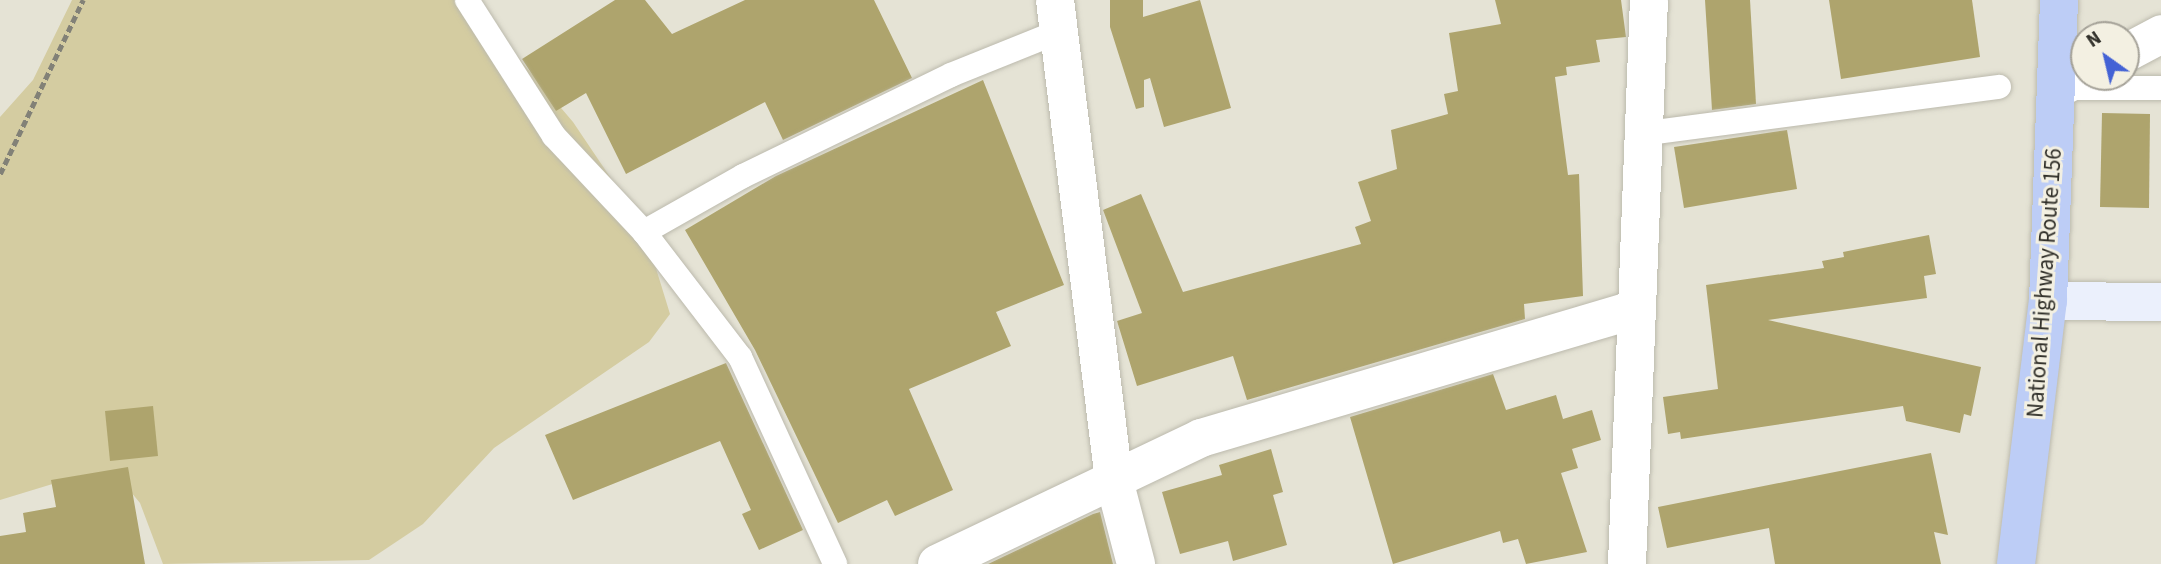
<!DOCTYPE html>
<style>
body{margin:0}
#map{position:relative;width:2161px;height:564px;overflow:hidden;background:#e5e3d5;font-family:"Source Sans 3",sans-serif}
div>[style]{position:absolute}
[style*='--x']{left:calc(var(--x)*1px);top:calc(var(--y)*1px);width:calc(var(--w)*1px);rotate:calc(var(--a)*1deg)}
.green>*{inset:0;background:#d4cca1}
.building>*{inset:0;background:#aea46d}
.path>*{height:4.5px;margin-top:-2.25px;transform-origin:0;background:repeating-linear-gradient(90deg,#828177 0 7px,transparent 0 10.5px)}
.roads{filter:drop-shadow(0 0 2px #bcbaad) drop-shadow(0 0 2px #bcbaad)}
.lane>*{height:24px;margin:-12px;padding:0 12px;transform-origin:12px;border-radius:12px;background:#fff}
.street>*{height:38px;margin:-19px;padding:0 19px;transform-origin:19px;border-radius:19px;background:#fff}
.secondary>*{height:38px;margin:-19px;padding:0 19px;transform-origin:19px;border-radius:19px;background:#ebf0fc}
.highway>*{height:38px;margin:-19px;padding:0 19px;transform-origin:19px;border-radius:19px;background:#bdcdf6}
span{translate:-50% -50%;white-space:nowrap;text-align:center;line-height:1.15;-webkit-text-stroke:6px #f3f0e2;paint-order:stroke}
.street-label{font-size:23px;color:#2f2e28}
.north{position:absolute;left:2070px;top:21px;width:70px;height:70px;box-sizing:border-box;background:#f3f0e2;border:2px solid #a5a298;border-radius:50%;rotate:326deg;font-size:19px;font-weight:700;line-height:28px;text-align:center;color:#2f2e28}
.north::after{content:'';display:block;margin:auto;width:24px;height:32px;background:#4362d5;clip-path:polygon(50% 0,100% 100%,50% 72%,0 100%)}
</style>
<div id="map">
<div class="green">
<i style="clip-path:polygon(72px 0,469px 0,573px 122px,643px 226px,670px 314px,649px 342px,494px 448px,423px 524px,369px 560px,163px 564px,140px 503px,121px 480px,82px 475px,0 500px,0 117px,33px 80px)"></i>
</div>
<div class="building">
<i style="clip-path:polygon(615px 0,645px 0,672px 34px,745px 0,874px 0,912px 78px,783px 140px,765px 102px,626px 174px,586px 93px,556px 111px,522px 59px)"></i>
<i style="clip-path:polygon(1110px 0,1143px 0,1143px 17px,1200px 0,1231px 108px,1164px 127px,1150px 78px,1144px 80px,1144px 107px,1136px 109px,1110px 27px)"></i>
<i style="clip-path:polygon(1495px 0,1621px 0,1626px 37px,1596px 40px,1600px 62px,1566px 67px,1567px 75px,1555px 77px,1568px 175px,1579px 174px,1583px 296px,1524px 304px,1525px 319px,1247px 400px,1233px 356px,1137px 386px,1117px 321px,1142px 313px,1103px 210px,1141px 194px,1183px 292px,1361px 244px,1355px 227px,1371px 221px,1358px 182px,1397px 169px,1391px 130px,1448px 114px,1444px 94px,1458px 91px,1449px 33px,1501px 24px)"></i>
<i style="clip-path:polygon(1705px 0,1750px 0,1756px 104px,1712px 110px)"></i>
<i style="clip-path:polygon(1829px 0,1972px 0,1980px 57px,1841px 79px)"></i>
<i style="clip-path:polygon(983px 80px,1064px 285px,996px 312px,1011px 346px,909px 389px,953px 490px,895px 516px,887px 500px,838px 523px,755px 350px,685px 230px,776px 176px)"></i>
<i style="clip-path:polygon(2102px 113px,2150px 114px,2149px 208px,2100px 207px)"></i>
<i style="clip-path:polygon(1787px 130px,1797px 189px,1684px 208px,1674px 147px)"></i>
<i style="clip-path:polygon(1929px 235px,1936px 274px,1924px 276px,1927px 298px,1768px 320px,1981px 367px,1971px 416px,1964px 414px,1960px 433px,1906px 421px,1903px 406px,1681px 439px,1680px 432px,1668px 434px,1663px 397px,1718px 389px,1706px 285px,1824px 268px,1822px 261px,1844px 257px,1843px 252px)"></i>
<i style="clip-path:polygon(726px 363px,803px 530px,759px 550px,742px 514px,751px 510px,720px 441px,573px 500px,545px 435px)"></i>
<i style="clip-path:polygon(1493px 374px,1506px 410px,1556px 395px,1563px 419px,1592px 410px,1601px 440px,1572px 449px,1578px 468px,1561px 473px,1587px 552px,1526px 564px,1518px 539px,1503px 543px,1500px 531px,1393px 564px,1350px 417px)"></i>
<i style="clip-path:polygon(153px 406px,158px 456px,110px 461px,105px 411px)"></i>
<i style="clip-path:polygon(1271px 449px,1283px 492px,1273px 495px,1287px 545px,1233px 561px,1228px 541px,1180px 554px,1162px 492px,1222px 475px,1219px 465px)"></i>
<i style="clip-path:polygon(1931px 453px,1948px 535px,1934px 532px,1941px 564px,1775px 564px,1769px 528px,1667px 548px,1658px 507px)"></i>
<i style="clip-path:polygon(128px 467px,145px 564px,0 564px,0 536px,26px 532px,23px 513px,56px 507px,51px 480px)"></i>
<i style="clip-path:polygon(1100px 512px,1113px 564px,988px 564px,1093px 514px)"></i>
</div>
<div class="path">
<i style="--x:0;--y:174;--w:193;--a:-64.5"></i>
</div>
<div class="roads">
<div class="lane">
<i style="--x:467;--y:0;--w:161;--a:57.4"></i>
<i style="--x:554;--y:136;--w:132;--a:46.8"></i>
<i style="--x:644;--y:232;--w:158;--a:52.5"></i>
<i style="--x:740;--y:357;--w:228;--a:65.3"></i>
<i style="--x:2064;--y:88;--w:97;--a:0"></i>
<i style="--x:1648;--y:133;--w:354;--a:-7.5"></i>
<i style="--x:644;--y:232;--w:114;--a:-29.5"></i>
<i style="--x:743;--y:176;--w:231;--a:-25.9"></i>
<i style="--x:951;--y:75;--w:112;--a:-22"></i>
</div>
<div class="street">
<i style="--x:1055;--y:0;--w:484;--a:83"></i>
<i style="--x:1114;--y:480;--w:87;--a:75.3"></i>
<i style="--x:2126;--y:53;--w:40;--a:-28"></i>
<i style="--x:2059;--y:88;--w:28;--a:-27"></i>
<i style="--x:937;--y:564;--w:293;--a:-25.5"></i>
<i style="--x:1201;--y:438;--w:450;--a:-16.5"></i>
<i style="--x:1627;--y:564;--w:564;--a:-87.77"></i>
</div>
<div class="secondary">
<i style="--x:2048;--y:301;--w:113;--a:0.5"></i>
</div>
<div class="highway">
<i style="--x:2016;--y:564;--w:265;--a:-83.1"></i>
<i style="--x:2048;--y:301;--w:301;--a:-87.9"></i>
</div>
</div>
<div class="street-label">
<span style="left:2045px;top:283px;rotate:-86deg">National Highway Route 156</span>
</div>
<div class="north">N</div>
</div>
